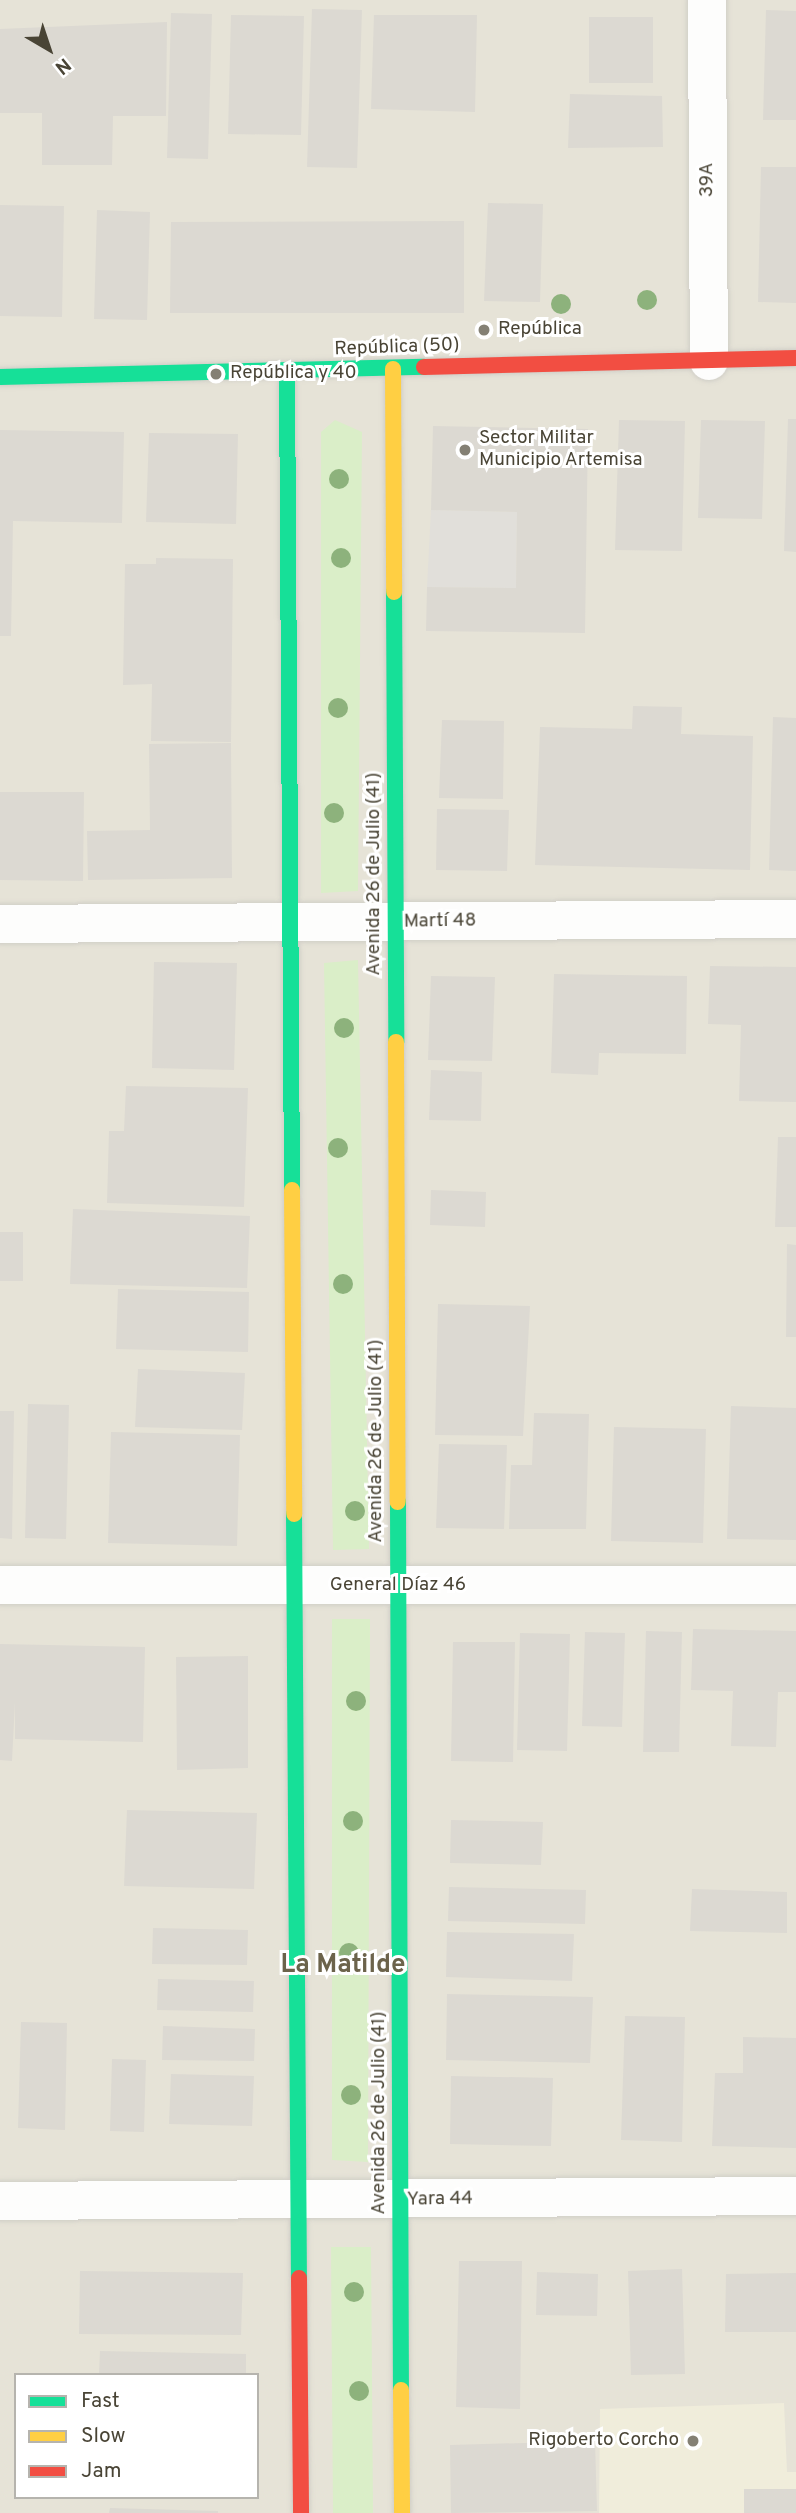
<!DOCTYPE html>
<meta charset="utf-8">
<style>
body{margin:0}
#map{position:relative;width:796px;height:2513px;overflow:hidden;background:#f2f0ea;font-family:Overpass,sans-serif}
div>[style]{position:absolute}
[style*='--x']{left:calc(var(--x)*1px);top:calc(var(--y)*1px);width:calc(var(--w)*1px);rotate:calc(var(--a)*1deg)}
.residential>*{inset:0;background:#e6e3d7}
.education>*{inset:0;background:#f0eddb}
.green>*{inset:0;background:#daeec8}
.parking>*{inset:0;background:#e1dfda}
.building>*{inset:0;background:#dcd9d2}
.roads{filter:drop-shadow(0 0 2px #d0cec7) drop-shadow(0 0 2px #d0cec7)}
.street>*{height:38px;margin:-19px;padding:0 19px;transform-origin:19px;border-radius:19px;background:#fdfdfc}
.fast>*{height:16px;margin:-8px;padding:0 8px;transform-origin:8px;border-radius:8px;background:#16e098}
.slow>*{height:16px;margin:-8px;padding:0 8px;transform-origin:8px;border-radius:8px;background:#ffcf43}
.jam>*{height:16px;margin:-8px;padding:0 8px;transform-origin:8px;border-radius:8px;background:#f24e42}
.trees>*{width:20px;height:20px;margin:-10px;border-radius:50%;background:#8db27c}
.dots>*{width:19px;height:19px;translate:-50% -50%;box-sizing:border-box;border:4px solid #fff;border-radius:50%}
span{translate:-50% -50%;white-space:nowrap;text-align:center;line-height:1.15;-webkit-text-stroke:6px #fff;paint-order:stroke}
.street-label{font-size:19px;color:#494435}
.poi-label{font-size:19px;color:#494435}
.left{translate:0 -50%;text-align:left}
.right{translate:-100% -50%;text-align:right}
.district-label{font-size:26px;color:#6c634b;font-weight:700}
.legend{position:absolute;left:14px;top:2373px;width:245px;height:126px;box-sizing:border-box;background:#fff;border:2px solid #b6b4ae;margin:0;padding:9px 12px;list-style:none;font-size:21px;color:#494435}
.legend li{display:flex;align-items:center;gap:14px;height:35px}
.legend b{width:35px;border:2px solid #b6b4ae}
.north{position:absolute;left:14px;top:14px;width:70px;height:70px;-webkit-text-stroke:5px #fff;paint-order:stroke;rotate:141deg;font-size:19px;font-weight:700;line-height:28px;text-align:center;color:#494435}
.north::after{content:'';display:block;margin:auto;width:24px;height:32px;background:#494435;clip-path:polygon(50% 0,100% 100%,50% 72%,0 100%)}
</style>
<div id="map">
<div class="residential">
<i style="clip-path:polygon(evenodd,0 0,796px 0,796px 2513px,0 2513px,0 0,16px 2375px,257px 2375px,257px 2497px,16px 2497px,16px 2375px)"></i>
</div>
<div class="education">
<i style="clip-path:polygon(784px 2403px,787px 2472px,796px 2472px,796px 2513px,599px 2513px,600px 2409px)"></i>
</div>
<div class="green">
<i style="clip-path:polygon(335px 420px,362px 432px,358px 891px,321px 893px,321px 432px)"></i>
<i style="clip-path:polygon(358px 960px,369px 1549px,333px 1550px,324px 963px)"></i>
<i style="clip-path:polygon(332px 1619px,370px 1619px,368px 2162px,332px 2160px)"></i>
<i style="clip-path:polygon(331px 2247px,371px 2247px,373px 2513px,333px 2513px)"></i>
</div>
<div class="parking">
<i style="clip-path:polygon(431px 510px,517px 512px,516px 588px,427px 587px)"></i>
</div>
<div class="building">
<i style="clip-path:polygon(312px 9px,362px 10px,357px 168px,307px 167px)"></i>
<i style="clip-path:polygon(766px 10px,796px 11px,796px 120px,763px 120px)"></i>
<i style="clip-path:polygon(171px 13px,212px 14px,208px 159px,167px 158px)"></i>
<i style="clip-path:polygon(231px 15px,304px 16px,301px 135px,228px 134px)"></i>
<i style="clip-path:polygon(374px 15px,477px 15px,475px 112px,371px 109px)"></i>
<i style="clip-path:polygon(589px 17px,653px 17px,653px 83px,589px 83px)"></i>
<i style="clip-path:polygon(167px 22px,166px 116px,113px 116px,112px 165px,42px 165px,42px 113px,0 113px,0 29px)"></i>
<i style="clip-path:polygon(570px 94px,662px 96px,663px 147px,568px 148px)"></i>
<i style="clip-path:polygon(761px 167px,796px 167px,796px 303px,758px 302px)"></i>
<i style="clip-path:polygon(488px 203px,543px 204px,540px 302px,484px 301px)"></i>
<i style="clip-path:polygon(0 205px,64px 206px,62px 317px,0 316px)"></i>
<i style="clip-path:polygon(97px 210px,150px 212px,147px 320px,94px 319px)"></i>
<i style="clip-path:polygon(464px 221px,464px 313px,170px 313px,171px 222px)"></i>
<i style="clip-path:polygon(788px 419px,796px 419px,796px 552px,784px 551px)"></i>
<i style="clip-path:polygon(619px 420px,685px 421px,682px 551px,615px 550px)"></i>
<i style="clip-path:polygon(701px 420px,765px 421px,762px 519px,698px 518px)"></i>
<i style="clip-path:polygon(433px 426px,588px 429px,585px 633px,426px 631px,427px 587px,516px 588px,517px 512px,431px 510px)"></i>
<i style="clip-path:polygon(0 430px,124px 432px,122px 523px,13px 521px,11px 636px,0 636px)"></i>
<i style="clip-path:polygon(149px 433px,238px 434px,236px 524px,146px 522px)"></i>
<i style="clip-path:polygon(156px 558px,233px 559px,231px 742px,151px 741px,152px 684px,123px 685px,125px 564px,156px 564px)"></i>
<i style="clip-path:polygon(633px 706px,682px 707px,681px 734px,753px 736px,750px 870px,535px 865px,540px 727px,632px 729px)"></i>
<i style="clip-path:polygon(773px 717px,796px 718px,796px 871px,769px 870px)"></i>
<i style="clip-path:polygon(442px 720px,504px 721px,503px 799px,439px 798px)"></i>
<i style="clip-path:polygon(231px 743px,232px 878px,88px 880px,87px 831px,150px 830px,149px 744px)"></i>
<i style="clip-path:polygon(0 792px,84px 792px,83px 881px,0 880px)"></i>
<i style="clip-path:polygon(437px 809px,509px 810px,507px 871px,436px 870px)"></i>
<i style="clip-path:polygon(154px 962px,237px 963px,234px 1070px,152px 1068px)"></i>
<i style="clip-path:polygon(710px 966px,796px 967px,796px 1102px,739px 1101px,741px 1025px,708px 1024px)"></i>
<i style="clip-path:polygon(554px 974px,687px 976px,686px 1054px,599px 1053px,598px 1075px,551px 1073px)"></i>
<i style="clip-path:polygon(431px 976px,495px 977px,492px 1061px,428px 1060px)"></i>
<i style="clip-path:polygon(431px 1070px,482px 1072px,481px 1121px,429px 1120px)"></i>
<i style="clip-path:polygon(126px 1086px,248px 1088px,244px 1207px,107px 1203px,109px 1131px,124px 1131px)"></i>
<i style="clip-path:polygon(778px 1137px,796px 1137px,796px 1227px,775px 1227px)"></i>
<i style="clip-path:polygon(431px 1190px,486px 1192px,485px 1227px,430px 1225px)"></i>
<i style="clip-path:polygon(73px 1209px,250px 1216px,247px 1288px,70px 1284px)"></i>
<i style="clip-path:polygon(0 1232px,23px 1232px,23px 1281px,0 1281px)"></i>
<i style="clip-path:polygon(787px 1244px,796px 1245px,796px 1337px,786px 1337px)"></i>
<i style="clip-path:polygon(118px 1289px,249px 1292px,248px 1352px,116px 1349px)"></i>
<i style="clip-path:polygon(438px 1304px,530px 1306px,523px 1436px,435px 1435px)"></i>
<i style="clip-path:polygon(138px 1369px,245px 1373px,242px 1430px,135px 1427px)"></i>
<i style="clip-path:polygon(28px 1404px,69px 1405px,66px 1539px,25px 1538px)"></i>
<i style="clip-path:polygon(731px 1406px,796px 1408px,796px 1540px,727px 1539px)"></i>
<i style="clip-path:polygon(0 1411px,14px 1411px,12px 1539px,0 1538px)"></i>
<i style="clip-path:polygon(534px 1413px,589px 1414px,586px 1529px,509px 1529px,511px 1465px,532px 1465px)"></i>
<i style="clip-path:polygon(614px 1427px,706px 1429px,703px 1543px,611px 1541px)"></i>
<i style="clip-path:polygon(111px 1432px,240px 1435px,237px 1546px,108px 1543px)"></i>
<i style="clip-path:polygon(439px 1444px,507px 1445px,504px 1529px,436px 1528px)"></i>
<i style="clip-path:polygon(693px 1629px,796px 1631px,796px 1692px,778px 1692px,776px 1747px,731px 1746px,733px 1691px,691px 1690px)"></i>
<i style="clip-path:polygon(646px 1631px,682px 1632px,679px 1752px,643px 1752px)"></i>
<i style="clip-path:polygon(585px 1632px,625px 1633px,622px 1727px,582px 1726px)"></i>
<i style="clip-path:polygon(520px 1633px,570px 1634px,567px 1751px,517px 1750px)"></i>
<i style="clip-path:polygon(453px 1642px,515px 1642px,513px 1762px,451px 1761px)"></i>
<i style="clip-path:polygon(0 1644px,145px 1647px,143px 1742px,15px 1739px,15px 1702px,12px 1761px,0 1760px)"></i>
<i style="clip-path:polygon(248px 1656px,248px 1768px,177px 1770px,176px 1657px)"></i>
<i style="clip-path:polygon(127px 1810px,257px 1813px,254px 1889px,124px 1886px)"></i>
<i style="clip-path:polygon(451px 1820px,543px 1822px,541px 1865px,450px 1863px)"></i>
<i style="clip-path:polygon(449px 1887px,586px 1890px,585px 1924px,448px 1921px)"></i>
<i style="clip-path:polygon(692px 1889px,787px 1892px,787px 1933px,690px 1931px)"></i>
<i style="clip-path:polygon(153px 1928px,248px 1930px,247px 1965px,152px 1964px)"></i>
<i style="clip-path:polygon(447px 1932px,574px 1934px,572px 1981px,446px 1977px)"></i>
<i style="clip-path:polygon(158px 1979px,254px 1981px,253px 2012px,157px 2010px)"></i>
<i style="clip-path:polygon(447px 1994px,593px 1997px,590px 2063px,446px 2060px)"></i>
<i style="clip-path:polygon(625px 2016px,685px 2017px,682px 2142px,621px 2140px)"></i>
<i style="clip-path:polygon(21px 2022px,67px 2023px,65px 2130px,18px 2128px)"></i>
<i style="clip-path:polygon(163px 2026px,255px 2029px,254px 2061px,162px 2060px)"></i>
<i style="clip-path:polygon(743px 2037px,796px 2038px,796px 2148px,712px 2146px,715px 2073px,743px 2073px)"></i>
<i style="clip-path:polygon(112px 2059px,146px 2060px,144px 2132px,110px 2131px)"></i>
<i style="clip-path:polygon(171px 2074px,254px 2076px,252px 2126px,169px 2124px)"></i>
<i style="clip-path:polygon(451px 2076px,553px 2078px,551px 2146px,450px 2144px)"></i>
<i style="clip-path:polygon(459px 2261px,522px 2261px,520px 2409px,456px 2407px)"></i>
<i style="clip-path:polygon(682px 2269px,685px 2374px,631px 2375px,628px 2271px)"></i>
<i style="clip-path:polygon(80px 2271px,243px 2273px,241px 2335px,79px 2334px)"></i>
<i style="clip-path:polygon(537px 2272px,598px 2274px,597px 2316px,536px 2315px)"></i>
<i style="clip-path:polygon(796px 2273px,796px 2332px,725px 2332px,726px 2274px)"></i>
<i style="clip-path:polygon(100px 2351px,246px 2354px,246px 2375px,99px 2375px)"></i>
<i style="clip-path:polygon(595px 2441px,597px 2511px,451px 2513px,450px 2445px)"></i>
<i style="clip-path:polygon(744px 2489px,796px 2489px,796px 2513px,744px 2513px)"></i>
<i style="clip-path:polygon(110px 2508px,218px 2511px,218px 2513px,109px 2513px)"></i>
</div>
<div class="roads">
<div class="street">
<i style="--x:707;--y:0;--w:361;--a:89.7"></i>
<i style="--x:0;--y:924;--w:796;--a:-0.36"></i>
<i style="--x:0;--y:1585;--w:796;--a:0"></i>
<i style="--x:0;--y:2201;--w:796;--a:-0.36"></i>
</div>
<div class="fast">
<i style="--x:287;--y:372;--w:818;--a:89.65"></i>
<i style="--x:0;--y:377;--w:424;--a:-1.4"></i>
<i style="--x:394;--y:592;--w:450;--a:89.7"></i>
<i style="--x:398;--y:1502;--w:888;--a:89.81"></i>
<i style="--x:294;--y:1514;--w:764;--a:89.63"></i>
</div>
<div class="slow">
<i style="--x:393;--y:369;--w:223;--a:89.7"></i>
<i style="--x:396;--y:1042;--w:460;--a:89.8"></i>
<i style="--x:292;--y:1190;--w:324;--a:89.6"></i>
<i style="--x:401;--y:2390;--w:123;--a:89.5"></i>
</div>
<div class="jam">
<i style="--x:424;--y:367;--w:372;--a:-1.4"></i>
<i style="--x:299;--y:2278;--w:235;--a:89.5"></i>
</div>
</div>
<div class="trees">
<i style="left:647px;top:300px"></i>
<i style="left:561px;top:304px"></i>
<i style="left:339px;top:479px"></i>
<i style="left:341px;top:558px"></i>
<i style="left:338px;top:708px"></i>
<i style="left:334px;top:813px"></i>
<i style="left:344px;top:1028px"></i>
<i style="left:338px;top:1148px"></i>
<i style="left:343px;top:1284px"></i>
<i style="left:355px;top:1511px"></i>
<i style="left:356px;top:1701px"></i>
<i style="left:353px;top:1821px"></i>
<i style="left:349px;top:1953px"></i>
<i style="left:351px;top:2095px"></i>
<i style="left:354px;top:2292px"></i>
<i style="left:359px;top:2391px"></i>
</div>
<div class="dots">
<i style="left:484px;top:330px;background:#848074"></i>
<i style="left:216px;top:374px;background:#848074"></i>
<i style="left:465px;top:450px;background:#848074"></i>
<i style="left:693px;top:2441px;background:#848074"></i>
</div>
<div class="street-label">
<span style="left:708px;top:180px;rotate:-90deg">39A</span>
<span style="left:397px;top:348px;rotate:-2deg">República (50)</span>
<span style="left:375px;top:874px;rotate:-90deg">Avenida 26 de Julio (41)</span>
<span style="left:440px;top:922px;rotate:-1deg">Martí 48</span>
<span style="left:377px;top:1441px;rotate:-90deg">Avenida 26 de Julio (41)</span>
<span style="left:398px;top:1586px">General Díaz 46</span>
<span style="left:380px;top:2113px;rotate:-90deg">Avenida 26 de Julio (41)</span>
<span style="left:440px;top:2200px;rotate:-1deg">Yara 44</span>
</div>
<div class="poi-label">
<span class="left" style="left:498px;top:330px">República</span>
<span class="left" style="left:230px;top:374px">República y 40</span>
<span class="left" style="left:479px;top:450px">Sector Militar<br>Municipio Artemisa</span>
<span class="right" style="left:679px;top:2441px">Rigoberto Corcho</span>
</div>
<div class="district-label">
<span style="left:343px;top:1966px">La Matilde</span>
</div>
<ul class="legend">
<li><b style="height:9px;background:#16e098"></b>Fast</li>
<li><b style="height:9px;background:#ffcf43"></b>Slow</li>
<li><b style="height:9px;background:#f24e42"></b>Jam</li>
</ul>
<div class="north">N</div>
</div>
